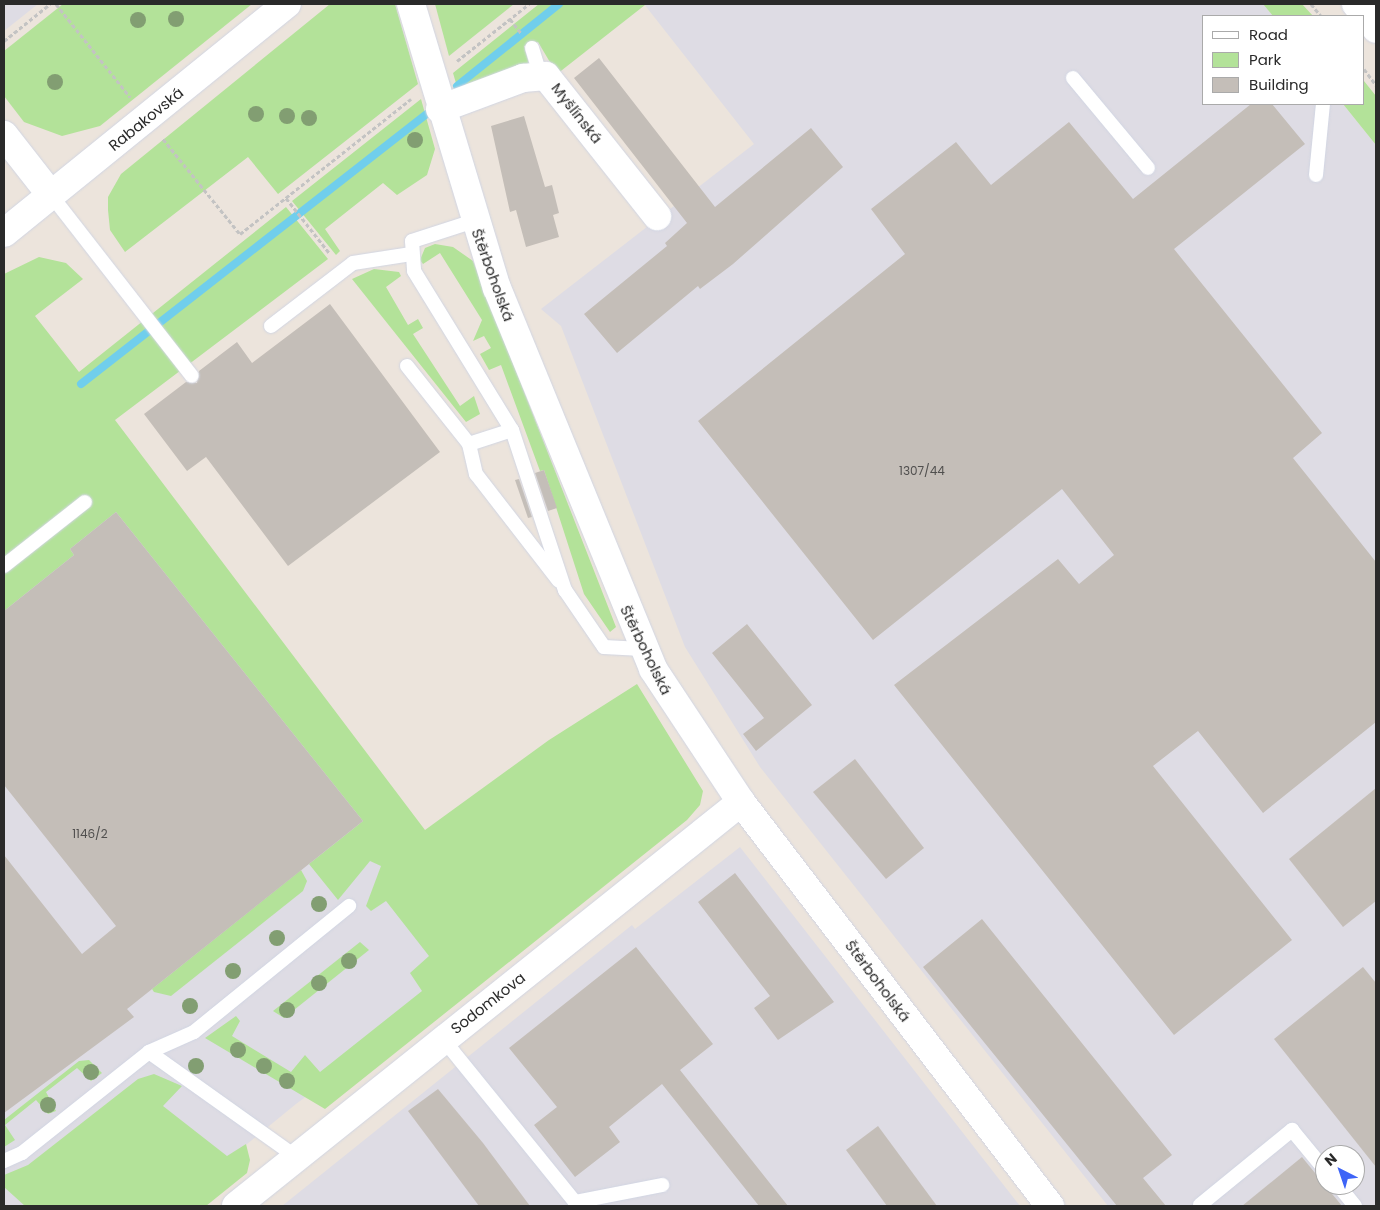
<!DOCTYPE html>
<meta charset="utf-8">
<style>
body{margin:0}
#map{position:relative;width:1380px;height:1210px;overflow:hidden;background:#ece4dc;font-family:Poppins,sans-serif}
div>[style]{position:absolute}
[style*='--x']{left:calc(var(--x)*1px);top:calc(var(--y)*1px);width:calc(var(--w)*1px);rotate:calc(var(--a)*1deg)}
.industrial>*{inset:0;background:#dedce4}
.green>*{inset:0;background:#b3e299}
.stream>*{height:8px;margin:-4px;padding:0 4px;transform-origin:4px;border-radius:4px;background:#70ceec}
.building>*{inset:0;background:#c4beb8}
.path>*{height:3px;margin-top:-1.5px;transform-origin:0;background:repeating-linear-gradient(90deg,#c3c3c3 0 4px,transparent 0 6.5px)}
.roads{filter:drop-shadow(0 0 1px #d1d5e2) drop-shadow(0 0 1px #d1d5e2)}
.lane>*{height:14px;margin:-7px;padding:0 7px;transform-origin:7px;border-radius:7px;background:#fff}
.street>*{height:28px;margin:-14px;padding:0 14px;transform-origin:14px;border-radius:14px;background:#fff}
.secondary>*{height:28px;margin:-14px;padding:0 14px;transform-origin:14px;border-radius:14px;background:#fff}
.trees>*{width:16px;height:16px;margin:-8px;border-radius:50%;background:#829e72}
span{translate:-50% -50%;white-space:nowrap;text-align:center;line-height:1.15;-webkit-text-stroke:4px #fff;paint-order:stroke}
.number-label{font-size:12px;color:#504f4e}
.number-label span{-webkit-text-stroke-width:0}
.street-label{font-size:15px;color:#2a2a2a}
.frame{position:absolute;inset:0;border:5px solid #2a2a2a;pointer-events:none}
.legend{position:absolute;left:1202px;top:15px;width:162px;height:90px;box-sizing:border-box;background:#fff;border:1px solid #aaa;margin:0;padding:6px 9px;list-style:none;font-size:15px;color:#2a2a2a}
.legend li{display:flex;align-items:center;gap:10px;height:25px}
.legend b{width:25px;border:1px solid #aaa}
.north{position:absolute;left:1315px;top:1145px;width:50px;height:50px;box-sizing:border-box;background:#fff;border:1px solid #aaa;border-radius:50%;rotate:319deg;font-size:14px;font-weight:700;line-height:20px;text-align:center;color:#2a2a2a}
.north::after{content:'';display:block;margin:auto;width:18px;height:22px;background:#3e64f7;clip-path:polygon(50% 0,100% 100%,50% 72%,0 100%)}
</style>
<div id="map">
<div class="industrial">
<i style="clip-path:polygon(4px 4px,38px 4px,4px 31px)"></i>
<i style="clip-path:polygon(evenodd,644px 4px,1263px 4px,1273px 16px,1204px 16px,1204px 104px,1343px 104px,1376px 145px,1376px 1206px,1108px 1206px,760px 767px,685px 647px,561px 326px,541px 309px,754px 144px,644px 4px,1325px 1155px,1355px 1155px,1355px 1185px,1325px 1185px,1325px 1155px)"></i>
<i style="clip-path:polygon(123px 431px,505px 949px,296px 1104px,171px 1206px,4px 1206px,4px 526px)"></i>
<i style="clip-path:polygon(740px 847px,1020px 1206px,282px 1206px,632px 925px,635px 929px)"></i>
</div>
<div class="green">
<i style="clip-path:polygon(63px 4px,252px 4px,100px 126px,62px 136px,24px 122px,4px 96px,4px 51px)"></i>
<i style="clip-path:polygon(330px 4px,395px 4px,418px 84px,278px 194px,248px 157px,125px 252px,110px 230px,108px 210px,108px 197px,121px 174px)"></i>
<i style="clip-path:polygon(435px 4px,514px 4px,449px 56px)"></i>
<i style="clip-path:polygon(539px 4px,645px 5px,557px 74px,538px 42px,524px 46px,529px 64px,458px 90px,453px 73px)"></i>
<i style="clip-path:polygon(1263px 4px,1302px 4px,1313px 16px,1273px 16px)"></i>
<i style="clip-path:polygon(1364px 81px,1376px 96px,1376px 145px,1343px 104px,1364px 104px)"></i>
<i style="clip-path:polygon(421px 99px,435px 149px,427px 175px,397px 195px,383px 183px,325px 229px,340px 251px,336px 255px,292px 201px)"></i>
<i style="clip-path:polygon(286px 207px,328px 259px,115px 420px,425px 830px,549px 740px,637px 684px,703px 791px,700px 805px,687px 820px,325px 1109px,205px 1038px,236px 1016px,240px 1021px,232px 1036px,291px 1072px,305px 1055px,320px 1072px,422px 991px,410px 973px,429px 956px,386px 901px,371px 911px,366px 906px,381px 866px,370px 861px,338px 900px,309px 864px,363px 821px,116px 512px,70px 549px,74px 555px,4px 611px,4px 274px,39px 257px,66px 263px,83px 279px,35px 316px,79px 372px)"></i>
<i style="clip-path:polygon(435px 244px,453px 247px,473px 261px,616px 627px,610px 632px,584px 594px,544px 470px,540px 471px,501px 365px,489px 370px,480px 354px,491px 348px,484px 336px,473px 341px,482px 320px,440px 253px,423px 264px,420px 260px,425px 248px)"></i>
<i style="clip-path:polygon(374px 269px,399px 272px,401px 276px,386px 287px,408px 325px,418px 319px,423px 328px,413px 334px,460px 406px,474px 396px,480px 414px,466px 422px,352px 279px)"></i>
<i style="clip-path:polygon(301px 870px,307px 881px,303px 891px,171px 996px,154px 992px,152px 989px)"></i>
<i style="clip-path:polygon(360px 942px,369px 950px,284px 1018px,273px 1011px)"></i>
<i style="clip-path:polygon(89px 1060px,102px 1073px,91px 1081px,77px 1068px,46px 1092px,56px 1111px,48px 1114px,36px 1100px,5px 1125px,15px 1140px,4px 1147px,4px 1120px,79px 1061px)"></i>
<i style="clip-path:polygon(154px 1074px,182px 1086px,163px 1106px,227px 1156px,246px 1144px,250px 1160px,247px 1173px,206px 1206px,25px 1206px,4px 1187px,4px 1175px,28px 1165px,138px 1079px)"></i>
</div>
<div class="stream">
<i style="--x:457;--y:86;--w:131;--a:-38.8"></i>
<i style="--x:81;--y:384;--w:438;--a:-38"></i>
</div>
<div class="building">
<i style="clip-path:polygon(599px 58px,715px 207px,811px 128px,843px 167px,733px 264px,700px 289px,698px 286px,617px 353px,584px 314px,667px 246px,665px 243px,687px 223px,574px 78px)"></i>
<i style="clip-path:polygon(1251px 104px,1272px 104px,1305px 144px,1174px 249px,1322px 433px,1293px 458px,1376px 562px,1376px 722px,1263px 813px,1198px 731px,1153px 766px,1292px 940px,1174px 1035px,894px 685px,1058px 559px,1079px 584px,1114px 555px,1062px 489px,873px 640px,698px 421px,905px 254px,871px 209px,956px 142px,991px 185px,1069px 122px,1133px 199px)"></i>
<i style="clip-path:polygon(524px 116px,545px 187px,552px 185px,559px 213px,553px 215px,559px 237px,526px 247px,516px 210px,510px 212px,491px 126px)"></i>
<i style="clip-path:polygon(330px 304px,440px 452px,288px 566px,206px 457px,187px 471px,144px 414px,186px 382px,197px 383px,199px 371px,237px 342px,252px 363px)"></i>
<i style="clip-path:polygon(544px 470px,557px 508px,548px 511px,535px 473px)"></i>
<i style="clip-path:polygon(519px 479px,532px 517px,528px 518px,515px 480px)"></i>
<i style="clip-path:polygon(116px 512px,363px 821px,127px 1009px,134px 1017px,4px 1113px,4px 855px,82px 954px,116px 926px,4px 785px,4px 611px,74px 555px,70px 549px)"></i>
<i style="clip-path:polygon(747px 624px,812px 705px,756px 751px,743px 734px,764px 718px,712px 653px)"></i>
<i style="clip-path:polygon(855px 759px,924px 848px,886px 879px,813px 792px)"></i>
<i style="clip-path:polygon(1376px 788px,1376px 901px,1343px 927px,1289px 859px)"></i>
<i style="clip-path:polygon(735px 873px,834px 1002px,778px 1040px,754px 1008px,770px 996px,698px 902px)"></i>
<i style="clip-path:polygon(982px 919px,1172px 1155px,1143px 1178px,1166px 1206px,1117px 1206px,923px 967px)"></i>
<i style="clip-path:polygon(636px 947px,713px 1044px,680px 1070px,788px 1206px,759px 1206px,662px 1084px,609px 1127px,620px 1142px,575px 1177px,534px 1125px,557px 1107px,509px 1048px)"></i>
<i style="clip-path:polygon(1363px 967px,1376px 983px,1376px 1167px,1274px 1039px)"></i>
<i style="clip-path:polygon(438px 1089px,483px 1143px,530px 1206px,479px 1206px,408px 1111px)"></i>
<i style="clip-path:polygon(878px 1126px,937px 1206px,887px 1206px,846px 1150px)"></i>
<i style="clip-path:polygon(1302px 1157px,1342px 1206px,1242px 1206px)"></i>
</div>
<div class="path">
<i style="--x:56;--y:4;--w:119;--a:51.5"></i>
<i style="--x:1311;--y:4;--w:16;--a:50"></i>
<i style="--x:510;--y:19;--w:18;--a:52"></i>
<i style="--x:4;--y:41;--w:59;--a:-38.8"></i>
<i style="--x:457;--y:61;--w:92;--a:-38.4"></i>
<i style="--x:1364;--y:69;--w:20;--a:53"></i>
<i style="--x:163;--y:139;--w:122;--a:51"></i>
<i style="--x:240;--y:234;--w:218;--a:-38.3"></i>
<i style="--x:286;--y:198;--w:71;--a:51.8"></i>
</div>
<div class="roads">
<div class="lane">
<i style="--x:532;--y:48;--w:28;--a:73"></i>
<i style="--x:1073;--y:78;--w:117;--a:50.2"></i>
<i style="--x:1316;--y:175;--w:71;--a:-84.4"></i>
<i style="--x:51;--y:195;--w:229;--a:52.1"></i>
<i style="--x:474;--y:221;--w:65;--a:162.1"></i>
<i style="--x:412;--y:241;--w:30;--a:86"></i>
<i style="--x:414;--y:271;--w:187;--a:58.4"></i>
<i style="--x:512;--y:430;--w:169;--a:71.7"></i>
<i style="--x:565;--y:590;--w:69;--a:55.6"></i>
<i style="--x:604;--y:647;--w:38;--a:3"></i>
<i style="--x:271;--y:326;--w:103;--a:-37.5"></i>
<i style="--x:353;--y:263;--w:59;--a:-8.8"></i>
<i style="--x:407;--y:366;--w:100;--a:51.5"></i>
<i style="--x:469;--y:444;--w:45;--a:-18"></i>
<i style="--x:469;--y:444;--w:31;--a:77"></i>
<i style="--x:476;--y:474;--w:135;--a:52.2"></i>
<i style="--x:4;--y:566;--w:103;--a:-38.3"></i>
<i style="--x:443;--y:1039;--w:210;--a:51"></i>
<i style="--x:575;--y:1202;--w:89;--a:-11.1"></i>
<i style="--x:149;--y:1052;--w:181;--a:35.5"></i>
<i style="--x:4;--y:1161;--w:20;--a:-24"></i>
<i style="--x:22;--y:1153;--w:162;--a:-38.5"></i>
<i style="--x:149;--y:1052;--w:49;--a:-24"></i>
<i style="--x:194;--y:1032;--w:200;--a:-39.1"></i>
<i style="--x:1338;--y:1185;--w:27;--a:51"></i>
<i style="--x:1200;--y:1205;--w:119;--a:-39.2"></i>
<i style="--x:1292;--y:1130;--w:52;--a:50.5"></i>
</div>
<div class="street">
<i style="--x:440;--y:109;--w:89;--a:-20.5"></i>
<i style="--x:523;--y:78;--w:23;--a:-5"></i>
<i style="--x:546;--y:76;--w:179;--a:51.6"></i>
<i style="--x:4;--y:135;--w:76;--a:51.9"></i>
<i style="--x:236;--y:1206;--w:647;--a:-38.66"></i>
</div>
<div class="secondary">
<i style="--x:411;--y:4;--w:297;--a:73.2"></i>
<i style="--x:497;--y:288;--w:412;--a:67.7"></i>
<i style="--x:653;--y:669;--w:159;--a:56.5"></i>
<i style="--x:741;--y:802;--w:509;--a:52.59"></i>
<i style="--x:1356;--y:4;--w:32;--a:51"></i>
<i style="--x:4;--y:233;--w:364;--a:-39"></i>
</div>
</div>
<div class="trees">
<i style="left:176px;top:19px"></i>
<i style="left:138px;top:20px"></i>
<i style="left:55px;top:82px"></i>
<i style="left:256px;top:114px"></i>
<i style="left:287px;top:116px"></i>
<i style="left:309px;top:118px"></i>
<i style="left:415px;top:140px"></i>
<i style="left:319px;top:904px"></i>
<i style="left:277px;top:938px"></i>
<i style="left:349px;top:961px"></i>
<i style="left:233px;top:971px"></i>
<i style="left:319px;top:983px"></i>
<i style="left:190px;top:1006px"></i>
<i style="left:287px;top:1010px"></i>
<i style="left:238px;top:1050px"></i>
<i style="left:196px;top:1066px"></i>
<i style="left:264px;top:1066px"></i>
<i style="left:91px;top:1072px"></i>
<i style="left:287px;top:1081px"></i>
<i style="left:48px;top:1105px"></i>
</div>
<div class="number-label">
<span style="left:922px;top:471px">1307/44</span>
<span style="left:90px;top:834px">1146/2</span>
</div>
<div class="street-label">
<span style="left:577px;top:113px;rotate:52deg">Myšlínská</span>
<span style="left:146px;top:119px;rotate:-39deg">Rabakovská</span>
<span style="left:493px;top:275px;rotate:70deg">Štěrboholská</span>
<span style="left:646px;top:650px;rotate:64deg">Štěrboholská</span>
<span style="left:878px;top:981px;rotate:53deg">Štěrboholská</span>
<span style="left:488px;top:1003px;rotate:-38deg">Sodomkova</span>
</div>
<div class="frame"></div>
<ul class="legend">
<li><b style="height:6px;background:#fff"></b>Road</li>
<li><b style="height:14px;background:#b3e299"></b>Park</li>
<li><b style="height:14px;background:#c4beb8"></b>Building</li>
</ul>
<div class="north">N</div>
</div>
